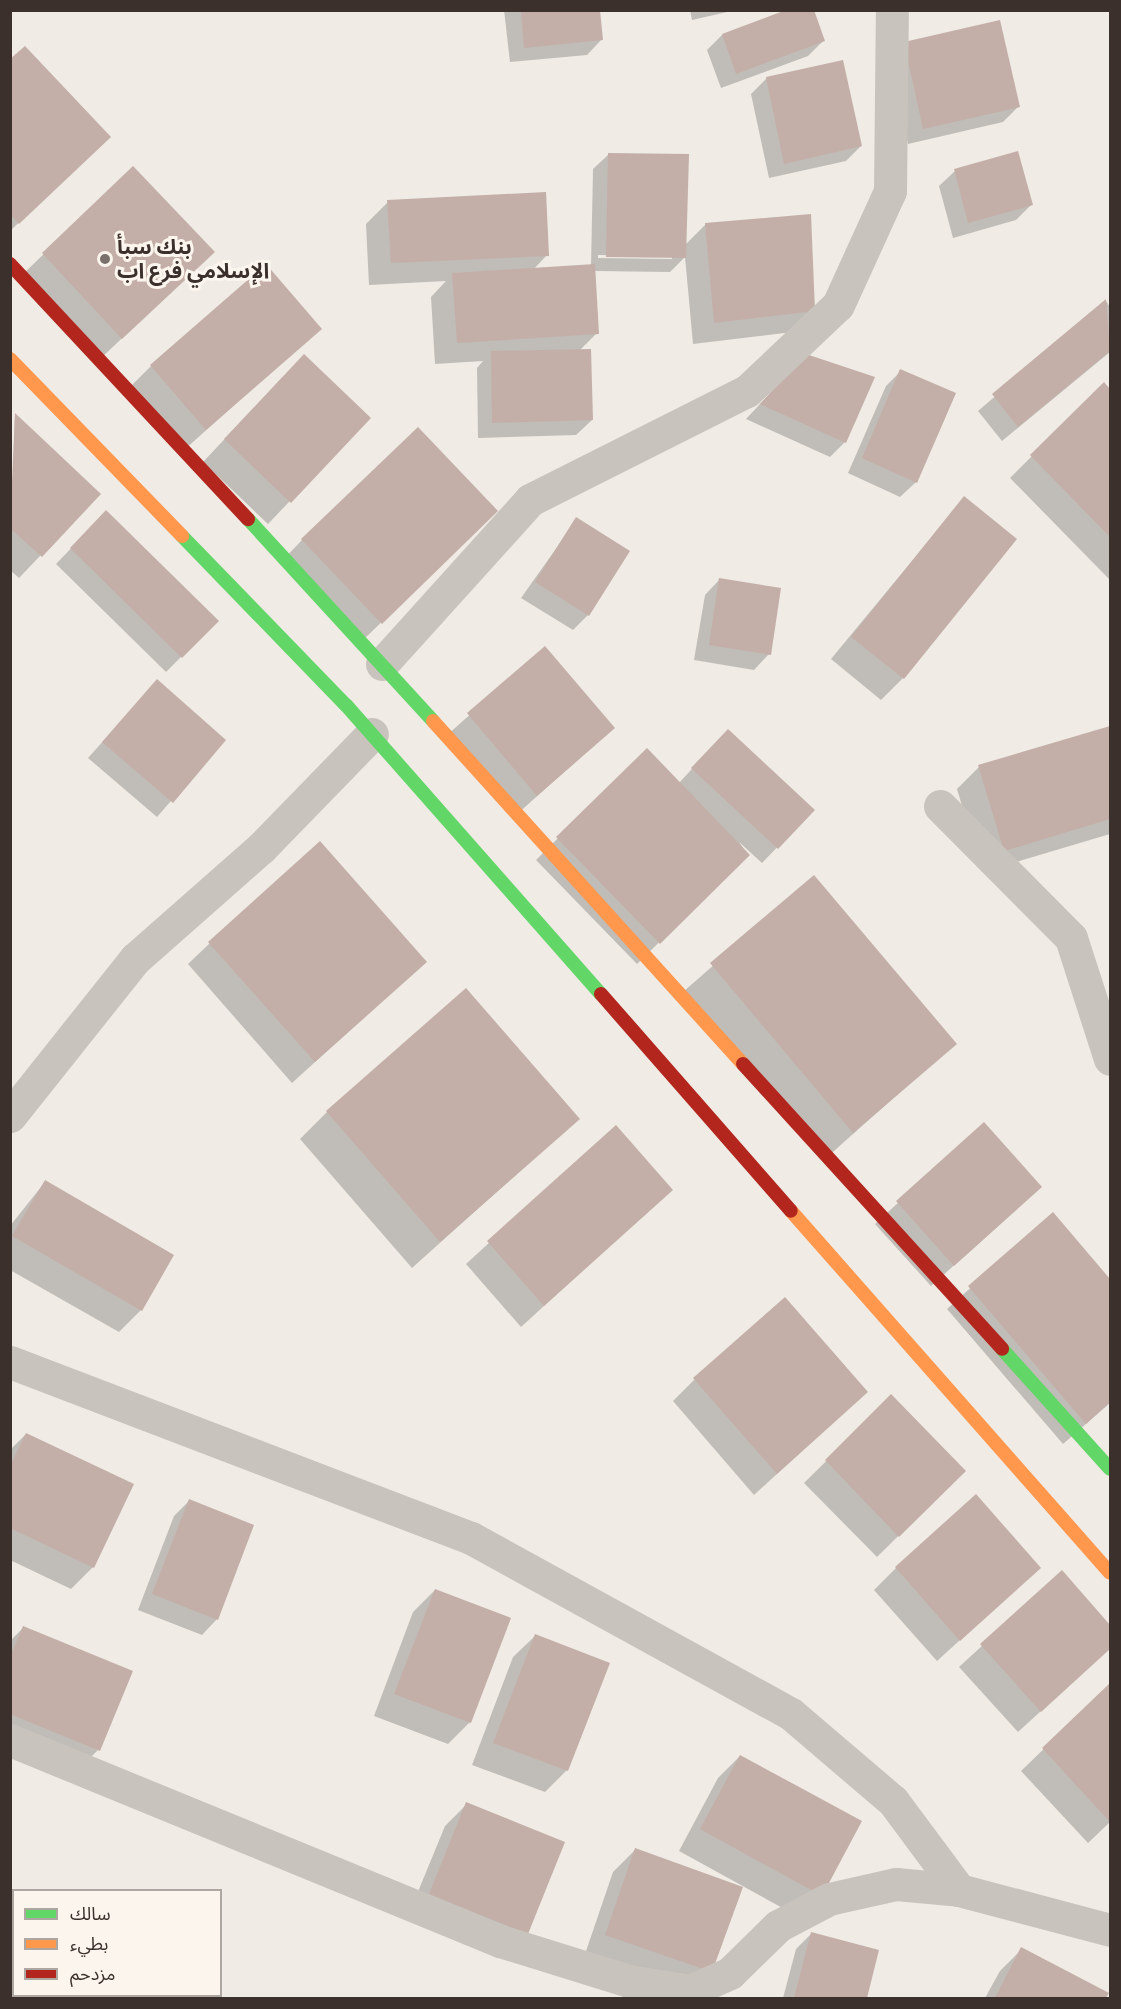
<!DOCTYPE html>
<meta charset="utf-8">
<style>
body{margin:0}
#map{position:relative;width:1121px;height:2009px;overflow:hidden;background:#f0ebe5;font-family:"Archivo Narrow","Noto Sans Arabic",sans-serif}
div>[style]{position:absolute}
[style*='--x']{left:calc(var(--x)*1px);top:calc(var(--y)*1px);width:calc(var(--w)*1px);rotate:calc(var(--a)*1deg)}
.shadow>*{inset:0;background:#0003}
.building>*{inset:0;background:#c3afa7}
.street>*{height:33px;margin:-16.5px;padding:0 16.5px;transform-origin:16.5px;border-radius:16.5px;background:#c9c3be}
.fast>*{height:14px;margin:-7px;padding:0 7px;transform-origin:7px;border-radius:7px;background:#63d668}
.slow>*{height:14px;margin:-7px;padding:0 7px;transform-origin:7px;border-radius:7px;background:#ff974d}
.jam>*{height:14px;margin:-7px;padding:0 7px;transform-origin:7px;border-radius:7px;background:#b3261e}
.dots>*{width:16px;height:16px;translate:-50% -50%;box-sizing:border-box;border:3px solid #fbf5ee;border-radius:50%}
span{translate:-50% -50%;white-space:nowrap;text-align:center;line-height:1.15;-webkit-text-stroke:6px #fbf5ee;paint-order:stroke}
.poi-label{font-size:21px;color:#3b302b;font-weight:700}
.left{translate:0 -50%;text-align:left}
.frame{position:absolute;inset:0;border:12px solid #3b302b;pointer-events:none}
.legend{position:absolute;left:12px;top:1889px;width:210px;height:108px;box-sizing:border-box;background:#fbf5ee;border:2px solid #aea6a0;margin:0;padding:8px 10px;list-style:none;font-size:18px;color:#3b302b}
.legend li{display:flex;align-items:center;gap:12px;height:30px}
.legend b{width:30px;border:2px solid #aea6a0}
</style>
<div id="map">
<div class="shadow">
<i style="clip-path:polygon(504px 10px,599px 10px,602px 39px,587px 55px,510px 62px)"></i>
<i style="clip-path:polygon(690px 10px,736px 10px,692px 20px)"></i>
<i style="clip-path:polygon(999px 22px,1018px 107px,1003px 122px,908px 144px,889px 59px)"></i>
<i style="clip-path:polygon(722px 35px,824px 40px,808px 56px,721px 88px,707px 50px)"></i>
<i style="clip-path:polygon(10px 62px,87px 158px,10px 231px)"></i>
<i style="clip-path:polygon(842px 62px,861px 146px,846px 161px,769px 178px,751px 94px,766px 79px)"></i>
<i style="clip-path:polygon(evenodd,609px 154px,685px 245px,706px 224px,814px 310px,792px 332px,693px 344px,685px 257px,670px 272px,594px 271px,597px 333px,580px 350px,592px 420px,576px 435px,478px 438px,477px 368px,483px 361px,435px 364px,431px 297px,446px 281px,369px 285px,366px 224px,388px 202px,547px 255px,533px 270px,591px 266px,593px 169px,609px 154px,598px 255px,672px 256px,672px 259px,598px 258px,598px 255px)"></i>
<i style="clip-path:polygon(133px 168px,191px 273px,99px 360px,21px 276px)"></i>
<i style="clip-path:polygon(955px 171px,1031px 205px,1016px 220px,953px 238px,939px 186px)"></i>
<i style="clip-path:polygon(1106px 301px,1110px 307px,1110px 352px,1002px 441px,978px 411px)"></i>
<i style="clip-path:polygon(320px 328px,183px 451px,129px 388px,151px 366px)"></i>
<i style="clip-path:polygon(791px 371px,845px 442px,830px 457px,746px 419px)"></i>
<i style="clip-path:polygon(901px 371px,916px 482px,900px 497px,848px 473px,886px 386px)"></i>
<i style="clip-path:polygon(282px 378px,369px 418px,268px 524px,203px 462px)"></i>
<i style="clip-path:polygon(1104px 384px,1110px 391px,1110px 580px,1010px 478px)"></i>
<i style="clip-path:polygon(15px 415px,99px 494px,19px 578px,10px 570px)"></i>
<i style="clip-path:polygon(964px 498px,903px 678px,881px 700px,831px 659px)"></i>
<i style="clip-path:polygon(106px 512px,217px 621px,166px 672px,56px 564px)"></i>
<i style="clip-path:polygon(577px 519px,588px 615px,573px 630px,521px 598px)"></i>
<i style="clip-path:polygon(474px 532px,359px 644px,281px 562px,302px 540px)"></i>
<i style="clip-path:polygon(720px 579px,769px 654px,754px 670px,694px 660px,705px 595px)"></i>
<i style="clip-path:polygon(545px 648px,613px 728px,515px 816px,446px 736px)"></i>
<i style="clip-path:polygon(157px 681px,224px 740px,157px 817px,88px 758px)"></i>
<i style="clip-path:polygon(1110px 728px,1110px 834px,982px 872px,957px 789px,979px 767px)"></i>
<i style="clip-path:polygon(713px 746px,813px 810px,762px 863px,739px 842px,748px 855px,637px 964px,536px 860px,647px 750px,679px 783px)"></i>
<i style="clip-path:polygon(814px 877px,954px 1044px,825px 1159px,683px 992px)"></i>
<i style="clip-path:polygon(210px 943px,425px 962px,292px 1083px,188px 964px)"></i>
<i style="clip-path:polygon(327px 1112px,578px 1119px,412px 1268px,300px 1139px)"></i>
<i style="clip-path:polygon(984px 1124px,1018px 1208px,931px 1286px,875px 1224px)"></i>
<i style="clip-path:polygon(616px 1127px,671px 1190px,521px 1327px,466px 1264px)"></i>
<i style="clip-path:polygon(45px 1182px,141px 1310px,119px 1332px,10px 1270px,10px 1226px)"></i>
<i style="clip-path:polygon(1053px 1214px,1110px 1281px,1110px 1403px,1063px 1444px,947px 1309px)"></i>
<i style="clip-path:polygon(694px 1380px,866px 1392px,754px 1495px,673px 1401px)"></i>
<i style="clip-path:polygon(891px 1397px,964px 1471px,877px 1557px,804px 1483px)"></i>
<i style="clip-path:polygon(26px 1434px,93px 1567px,71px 1589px,10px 1560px,10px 1450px)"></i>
<i style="clip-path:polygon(189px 1501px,217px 1619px,202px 1635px,138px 1610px,174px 1516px)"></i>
<i style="clip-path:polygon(896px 1568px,1039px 1568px,937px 1661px,874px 1590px)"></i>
<i style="clip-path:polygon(1061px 1573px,1110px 1627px,1110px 1648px,1018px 1732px,959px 1667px)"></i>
<i style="clip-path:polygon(435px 1590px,470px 1722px,448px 1744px,374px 1716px,413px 1612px)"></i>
<i style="clip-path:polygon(23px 1628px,98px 1750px,76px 1772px,10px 1745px,10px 1641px)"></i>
<i style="clip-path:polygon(535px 1636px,567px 1770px,545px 1792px,472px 1765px,513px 1657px)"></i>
<i style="clip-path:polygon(1110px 1685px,1110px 1822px,1088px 1843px,1021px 1771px)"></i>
<i style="clip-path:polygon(740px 1756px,860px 1822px,799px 1917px,679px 1851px,718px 1778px)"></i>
<i style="clip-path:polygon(467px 1804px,563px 1843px,504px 1955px,408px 1916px,445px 1826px)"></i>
<i style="clip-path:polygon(635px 1850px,711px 1971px,689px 1993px,584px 1957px,613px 1872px)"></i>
<i style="clip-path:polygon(10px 1914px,14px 1996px,73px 1998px,10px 1998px)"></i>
<i style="clip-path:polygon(811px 1934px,877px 1951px,865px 1998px,783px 1998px,796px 1949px)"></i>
<i style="clip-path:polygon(1022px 1949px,1107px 1993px,1104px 1998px,985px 1998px,1000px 1971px)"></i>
<i style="clip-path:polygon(113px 1996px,189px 1996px,196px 1998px,112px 1998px)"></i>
</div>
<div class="building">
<i style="clip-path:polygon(521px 10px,600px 10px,603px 40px,524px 48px)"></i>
<i style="clip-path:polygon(786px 10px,814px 10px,825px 41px,736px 74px,722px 34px)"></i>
<i style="clip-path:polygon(1000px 20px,1020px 107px,923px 129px,904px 42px)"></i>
<i style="clip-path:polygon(25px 46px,111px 137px,19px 224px,10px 214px,10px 59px)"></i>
<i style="clip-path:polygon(843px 60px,862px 146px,784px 164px,766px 77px)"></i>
<i style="clip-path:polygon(1018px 151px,1033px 205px,968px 223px,954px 169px)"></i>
<i style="clip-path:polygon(608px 153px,689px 154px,686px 258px,606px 257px)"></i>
<i style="clip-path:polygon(133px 166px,215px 252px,122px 339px,42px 253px)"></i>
<i style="clip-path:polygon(546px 192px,549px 256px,391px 263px,387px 200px)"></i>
<i style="clip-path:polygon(811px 214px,815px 311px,714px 323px,705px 223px)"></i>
<i style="clip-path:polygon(266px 264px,322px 329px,206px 430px,150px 365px)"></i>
<i style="clip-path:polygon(595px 264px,599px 334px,457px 343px,452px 273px)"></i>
<i style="clip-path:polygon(1106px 299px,1110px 351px,1018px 427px,992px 394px)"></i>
<i style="clip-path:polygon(591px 349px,593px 420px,492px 423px,491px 351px)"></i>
<i style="clip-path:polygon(304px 354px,371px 418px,291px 503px,224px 439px)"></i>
<i style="clip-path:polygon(806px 354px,875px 377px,846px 443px,760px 404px)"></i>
<i style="clip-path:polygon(900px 369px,956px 393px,917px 483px,862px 458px)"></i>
<i style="clip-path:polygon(1104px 382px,1110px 389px,1110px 537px,1030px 455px)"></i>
<i style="clip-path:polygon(15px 413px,101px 494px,42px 557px,10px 528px)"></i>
<i style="clip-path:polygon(418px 427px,498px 511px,382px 624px,301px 539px)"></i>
<i style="clip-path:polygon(964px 496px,1017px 539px,904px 679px,851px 637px)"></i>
<i style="clip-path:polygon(106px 510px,219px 621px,182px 658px,70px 548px)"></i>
<i style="clip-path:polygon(576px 517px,630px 551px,589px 616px,535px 582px)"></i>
<i style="clip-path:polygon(719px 578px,781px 588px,771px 655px,709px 645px)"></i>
<i style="clip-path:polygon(545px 646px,615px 728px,537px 796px,467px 713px)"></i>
<i style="clip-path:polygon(157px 679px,226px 740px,173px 803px,102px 742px)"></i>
<i style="clip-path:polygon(1110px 726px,1110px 819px,1004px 851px,978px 765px)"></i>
<i style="clip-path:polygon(728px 729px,815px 810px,778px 849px,691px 768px)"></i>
<i style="clip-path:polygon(647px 748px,750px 855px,660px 944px,556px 837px)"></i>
<i style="clip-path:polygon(320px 841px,427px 962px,315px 1062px,208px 942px)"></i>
<i style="clip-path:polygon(814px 875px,957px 1044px,853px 1133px,710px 963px)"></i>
<i style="clip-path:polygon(466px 988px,580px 1119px,440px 1242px,326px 1111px)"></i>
<i style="clip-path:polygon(984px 1122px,1042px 1187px,954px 1266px,896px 1201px)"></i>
<i style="clip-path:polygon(616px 1125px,673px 1190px,544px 1306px,487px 1241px)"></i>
<i style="clip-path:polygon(45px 1180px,174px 1255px,142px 1311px,12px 1236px)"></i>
<i style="clip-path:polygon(1053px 1212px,1110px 1279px,1110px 1402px,1086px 1424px,968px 1286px)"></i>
<i style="clip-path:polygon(785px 1297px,868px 1392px,777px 1474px,693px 1378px)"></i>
<i style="clip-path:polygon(891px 1394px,966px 1471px,899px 1537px,825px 1460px)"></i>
<i style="clip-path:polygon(26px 1433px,134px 1484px,94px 1568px,10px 1528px,10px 1466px)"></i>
<i style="clip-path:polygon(976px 1494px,1041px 1568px,960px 1641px,895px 1567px)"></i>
<i style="clip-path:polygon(189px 1499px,254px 1525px,218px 1620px,152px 1594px)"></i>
<i style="clip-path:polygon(1062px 1570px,1110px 1625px,1110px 1649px,1041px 1712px,980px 1644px)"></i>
<i style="clip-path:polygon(435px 1589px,511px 1618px,471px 1723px,394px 1694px)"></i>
<i style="clip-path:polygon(23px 1626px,133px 1671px,100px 1751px,10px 1714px,10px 1657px)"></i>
<i style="clip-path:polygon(535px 1634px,610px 1663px,568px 1771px,493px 1743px)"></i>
<i style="clip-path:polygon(1110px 1683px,1110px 1822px,1042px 1748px)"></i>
<i style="clip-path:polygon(740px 1755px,862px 1821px,822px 1896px,700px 1829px)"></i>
<i style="clip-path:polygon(466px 1802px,565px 1842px,528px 1934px,429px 1894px)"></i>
<i style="clip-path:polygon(635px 1848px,743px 1887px,712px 1972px,605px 1935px)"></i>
<i style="clip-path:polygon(10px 1912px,14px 1996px,74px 1998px,10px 1996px)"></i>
<i style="clip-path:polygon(811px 1932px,879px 1950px,867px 1998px,794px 1998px)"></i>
<i style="clip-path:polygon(1021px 1947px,1109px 1993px,1106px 1998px,995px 1998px)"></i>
<i style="clip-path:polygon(125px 1996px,192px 1996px,199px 1998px,124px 1998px)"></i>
</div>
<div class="street">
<i style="--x:382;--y:664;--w:221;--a:-47.9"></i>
<i style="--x:530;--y:500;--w:243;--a:-26.7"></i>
<i style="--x:747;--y:391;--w:125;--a:-43.4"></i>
<i style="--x:838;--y:305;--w:125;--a:-65.5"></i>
<i style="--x:890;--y:191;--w:181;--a:-89.4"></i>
<i style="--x:940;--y:806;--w:186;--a:45.2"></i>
<i style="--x:1071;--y:938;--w:127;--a:72.1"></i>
<i style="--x:10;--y:1116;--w:201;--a:-51.5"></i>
<i style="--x:135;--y:959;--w:168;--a:-41.4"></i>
<i style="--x:261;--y:848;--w:159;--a:-45.8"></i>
<i style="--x:10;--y:1362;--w:493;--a:20.9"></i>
<i style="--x:471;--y:1538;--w:365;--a:28.8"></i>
<i style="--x:791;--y:1714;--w:134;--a:40.5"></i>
<i style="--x:893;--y:1801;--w:111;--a:53.4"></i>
<i style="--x:10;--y:1740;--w:530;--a:22.3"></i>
<i style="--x:500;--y:1941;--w:135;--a:17.2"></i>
<i style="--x:629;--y:1981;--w:62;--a:9.3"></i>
<i style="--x:690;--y:1991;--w:44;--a:-24.2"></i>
<i style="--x:730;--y:1973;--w:67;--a:-44.4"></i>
<i style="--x:778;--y:1926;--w:58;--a:-27.9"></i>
<i style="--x:829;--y:1899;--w:69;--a:-12.6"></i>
<i style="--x:896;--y:1884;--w:63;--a:5.4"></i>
<i style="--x:959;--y:1890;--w:156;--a:14.8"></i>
</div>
<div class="fast">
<i style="--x:248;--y:519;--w:274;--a:47.5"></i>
<i style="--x:182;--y:536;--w:235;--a:45.9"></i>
<i style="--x:346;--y:705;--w:385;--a:48.6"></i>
<i style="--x:1002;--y:1349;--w:161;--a:48"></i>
</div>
<div class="slow">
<i style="--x:10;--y:359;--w:247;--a:45.8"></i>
<i style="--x:433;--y:721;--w:462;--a:47.9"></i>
<i style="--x:791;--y:1211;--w:482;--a:48.6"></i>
</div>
<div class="jam">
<i style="--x:10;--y:264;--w:349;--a:47"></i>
<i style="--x:601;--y:994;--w:288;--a:48.8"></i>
<i style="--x:743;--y:1064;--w:385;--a:47.7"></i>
</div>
<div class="dots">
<i style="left:105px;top:259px;background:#7a716c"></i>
</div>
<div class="poi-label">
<span class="left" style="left:117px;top:259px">بنك سبأ<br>الإسلامي فرع اب</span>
</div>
<div class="frame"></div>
<ul class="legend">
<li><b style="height:8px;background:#63d668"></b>سالك</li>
<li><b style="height:8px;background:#ff974d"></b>بطيء</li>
<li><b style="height:8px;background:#b3261e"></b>مزدحم</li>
</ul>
</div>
